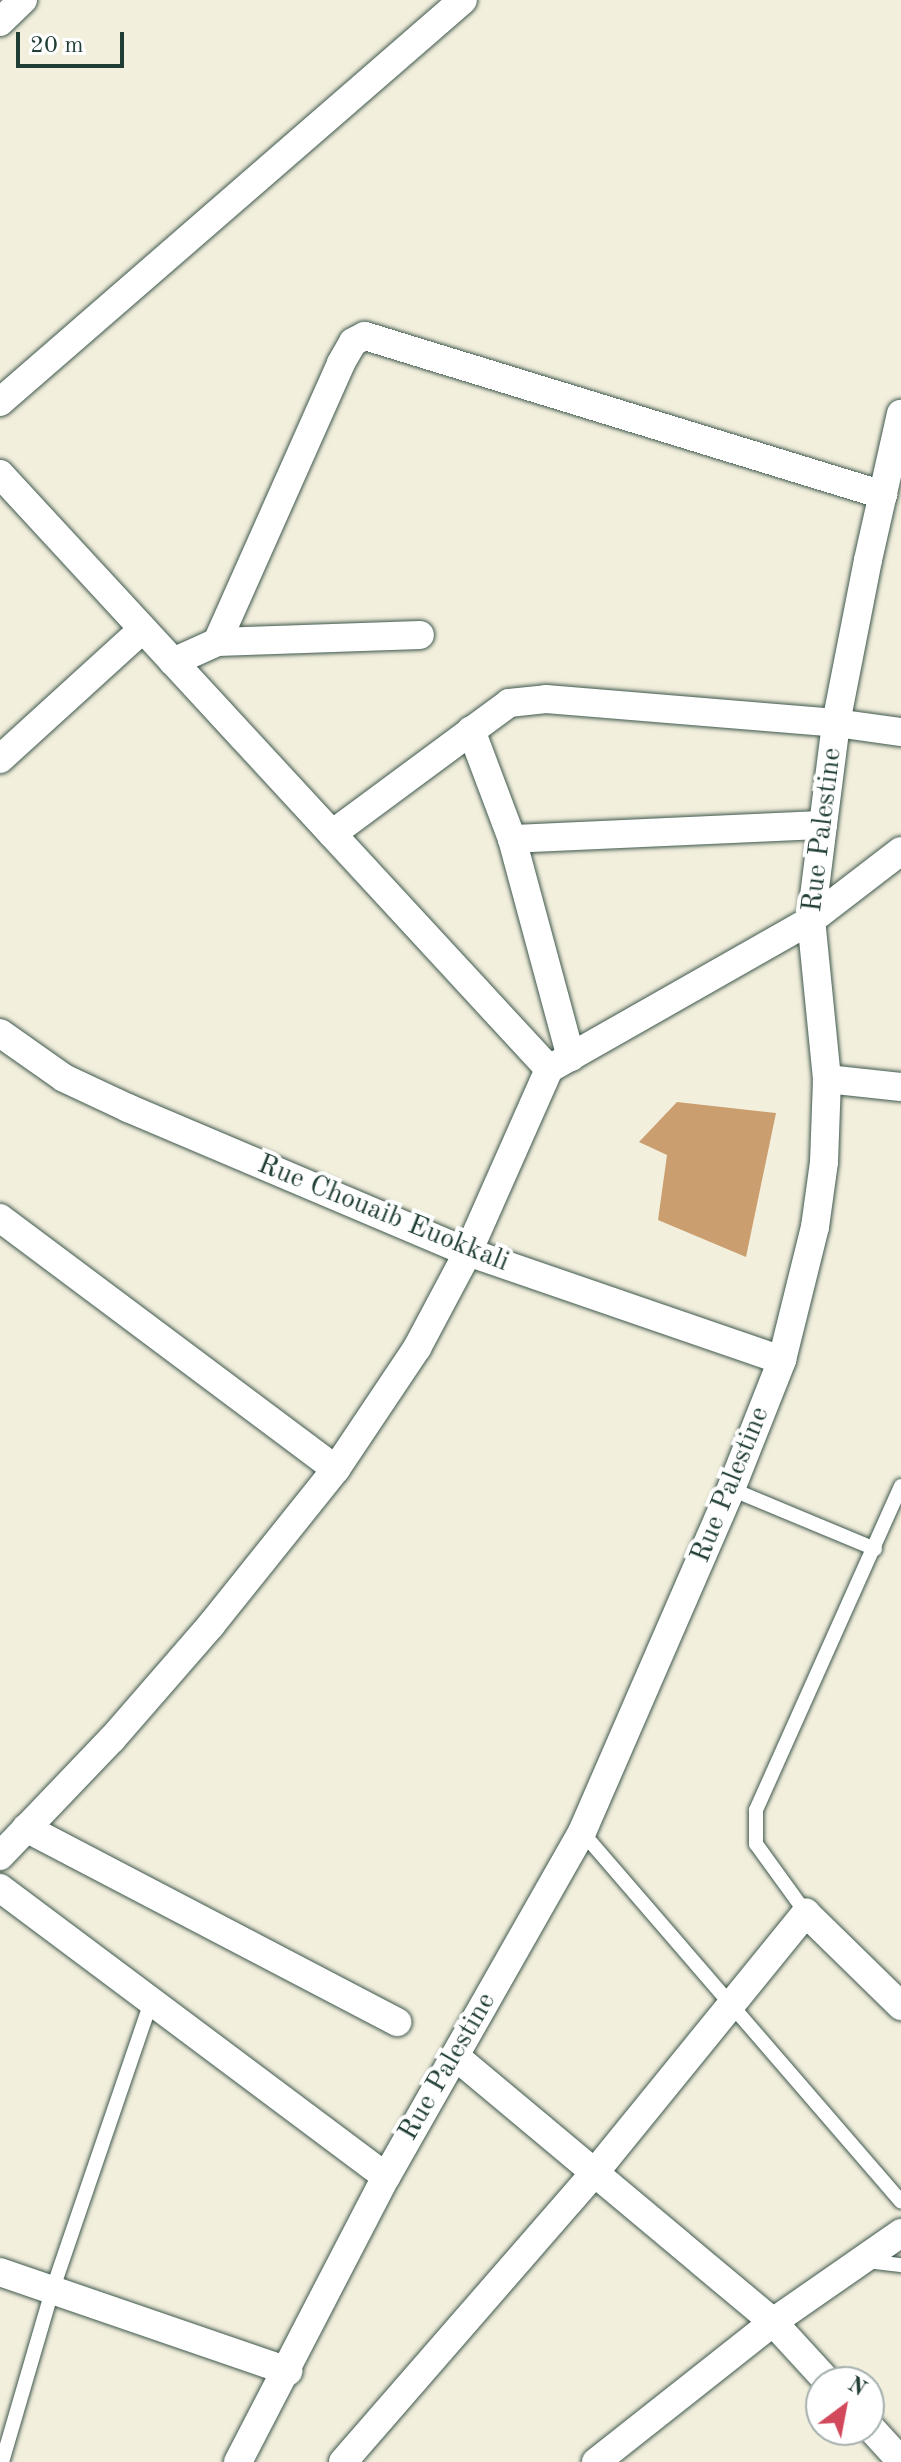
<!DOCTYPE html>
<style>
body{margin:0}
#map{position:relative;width:901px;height:2462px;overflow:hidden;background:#f3efdd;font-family:"Old Standard TT",serif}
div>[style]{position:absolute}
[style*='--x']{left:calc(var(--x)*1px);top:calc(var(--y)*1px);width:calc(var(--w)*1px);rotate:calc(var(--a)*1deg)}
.building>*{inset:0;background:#ca9e6e}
.roads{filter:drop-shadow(0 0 2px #3f584d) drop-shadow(0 0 2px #3f584d)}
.lane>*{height:14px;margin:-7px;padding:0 7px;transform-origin:7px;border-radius:7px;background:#fff}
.street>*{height:28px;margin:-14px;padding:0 14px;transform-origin:14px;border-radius:14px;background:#fff}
span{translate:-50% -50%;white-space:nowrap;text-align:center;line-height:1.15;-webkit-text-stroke:8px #fff;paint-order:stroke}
.street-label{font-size:28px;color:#1f3d34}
.north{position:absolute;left:805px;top:2366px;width:80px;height:80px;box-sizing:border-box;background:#fff;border:2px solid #a5b1ae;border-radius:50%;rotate:32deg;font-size:22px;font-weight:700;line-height:32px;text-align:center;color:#1f3d34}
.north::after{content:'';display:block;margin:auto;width:28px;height:36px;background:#d1495b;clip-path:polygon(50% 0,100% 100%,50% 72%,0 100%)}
.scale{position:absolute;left:16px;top:32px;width:108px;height:36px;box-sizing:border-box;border:4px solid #1f3d34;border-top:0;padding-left:10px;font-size:24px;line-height:28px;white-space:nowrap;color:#1f3d34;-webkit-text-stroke:6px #fff;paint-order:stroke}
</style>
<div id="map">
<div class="building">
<i style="clip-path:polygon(677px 1102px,776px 1113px,746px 1257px,658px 1220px,667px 1155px,639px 1142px)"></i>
</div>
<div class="roads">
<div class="lane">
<i style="--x:731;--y:1489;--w:156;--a:22.6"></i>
<i style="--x:582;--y:1832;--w:488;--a:49.2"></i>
<i style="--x:806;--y:1913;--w:85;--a:-125.9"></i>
<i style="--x:756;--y:1844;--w:34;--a:-90"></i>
<i style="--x:756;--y:1810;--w:355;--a:-65.9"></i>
<i style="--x:867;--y:2261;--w:34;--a:7"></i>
<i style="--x:2;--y:2462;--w:178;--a:-73.7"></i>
<i style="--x:52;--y:2291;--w:303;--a:-71.1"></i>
</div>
<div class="street">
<i style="--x:0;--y:22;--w:32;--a:-44"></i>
<i style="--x:0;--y:402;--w:613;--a:-40.97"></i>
<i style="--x:0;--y:474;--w:810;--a:47.3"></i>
<i style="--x:217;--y:642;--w:305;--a:-66"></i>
<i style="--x:341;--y:363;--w:24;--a:-60"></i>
<i style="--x:353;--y:342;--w:13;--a:-27"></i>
<i style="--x:365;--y:336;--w:542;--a:17.06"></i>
<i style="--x:173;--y:662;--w:48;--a:-24.4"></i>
<i style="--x:217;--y:642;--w:203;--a:-2"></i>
<i style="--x:471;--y:730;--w:116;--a:69.4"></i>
<i style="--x:512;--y:839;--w:226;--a:74.9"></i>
<i style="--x:0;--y:759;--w:193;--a:-42.3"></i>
<i style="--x:332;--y:834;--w:220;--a:-36.5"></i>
<i style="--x:509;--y:703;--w:37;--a:-6"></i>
<i style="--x:546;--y:699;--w:291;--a:4.7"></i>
<i style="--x:836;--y:723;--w:66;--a:7.9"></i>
<i style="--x:512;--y:839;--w:311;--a:-2.6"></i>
<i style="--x:0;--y:1033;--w:78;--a:35.1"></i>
<i style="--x:64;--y:1078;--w:71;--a:25.1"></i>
<i style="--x:128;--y:1108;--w:369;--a:23"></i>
<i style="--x:468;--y:1252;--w:332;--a:19"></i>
<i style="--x:827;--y:1079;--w:74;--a:6.2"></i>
<i style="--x:0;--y:1218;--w:419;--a:36.8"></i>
<i style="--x:26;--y:1828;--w:419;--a:27.6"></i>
<i style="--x:0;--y:1856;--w:162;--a:-46.3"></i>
<i style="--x:112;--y:1739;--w:151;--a:-49"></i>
<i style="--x:211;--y:1625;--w:200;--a:-51.3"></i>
<i style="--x:336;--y:1469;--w:146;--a:-56.2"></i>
<i style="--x:417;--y:1348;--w:109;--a:-62"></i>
<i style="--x:468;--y:1252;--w:200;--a:-66.1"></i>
<i style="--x:549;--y:1069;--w:301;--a:-29.6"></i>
<i style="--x:811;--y:920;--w:113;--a:-37.5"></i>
<i style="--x:0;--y:1888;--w:482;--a:36.8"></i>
<i style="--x:455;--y:2056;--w:415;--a:39.9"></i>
<i style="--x:773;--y:2322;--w:81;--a:47.5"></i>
<i style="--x:0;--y:2272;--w:305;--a:19"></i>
<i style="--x:869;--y:2426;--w:47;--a:47.6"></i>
<i style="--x:238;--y:2462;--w:321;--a:-62.6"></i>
<i style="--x:386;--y:2177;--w:397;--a:-60.4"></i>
<i style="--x:582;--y:1832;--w:374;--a:-66.5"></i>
<i style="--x:731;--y:1489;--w:139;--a:-68.4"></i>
<i style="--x:782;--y:1360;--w:137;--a:-76.1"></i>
<i style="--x:815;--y:1227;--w:66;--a:-82.1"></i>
<i style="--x:824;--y:1162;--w:83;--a:-87.9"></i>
<i style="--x:827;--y:1079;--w:160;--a:-95.7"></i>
<i style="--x:811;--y:920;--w:96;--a:-82.8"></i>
<i style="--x:823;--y:825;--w:103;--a:-82.7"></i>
<i style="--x:836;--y:723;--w:166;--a:-78.9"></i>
<i style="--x:868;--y:560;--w:150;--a:-77.3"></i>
<i style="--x:343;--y:2462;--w:386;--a:-49"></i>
<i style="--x:596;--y:2171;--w:333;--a:-50.9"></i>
<i style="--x:806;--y:1913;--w:133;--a:44.4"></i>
<i style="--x:596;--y:2462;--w:226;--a:-38.3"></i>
<i style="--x:773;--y:2322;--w:156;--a:-34.8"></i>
</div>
</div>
<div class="street-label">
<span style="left:823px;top:830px;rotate:-83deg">Rue Palestine</span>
<span style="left:383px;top:1214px;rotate:22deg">Rue Chouaib Euokkali</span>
<span style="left:731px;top:1485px;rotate:-68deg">Rue Palestine</span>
<span style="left:448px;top:2067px;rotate:-60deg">Rue Palestine</span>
</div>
<div class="north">N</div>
<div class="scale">20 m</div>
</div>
